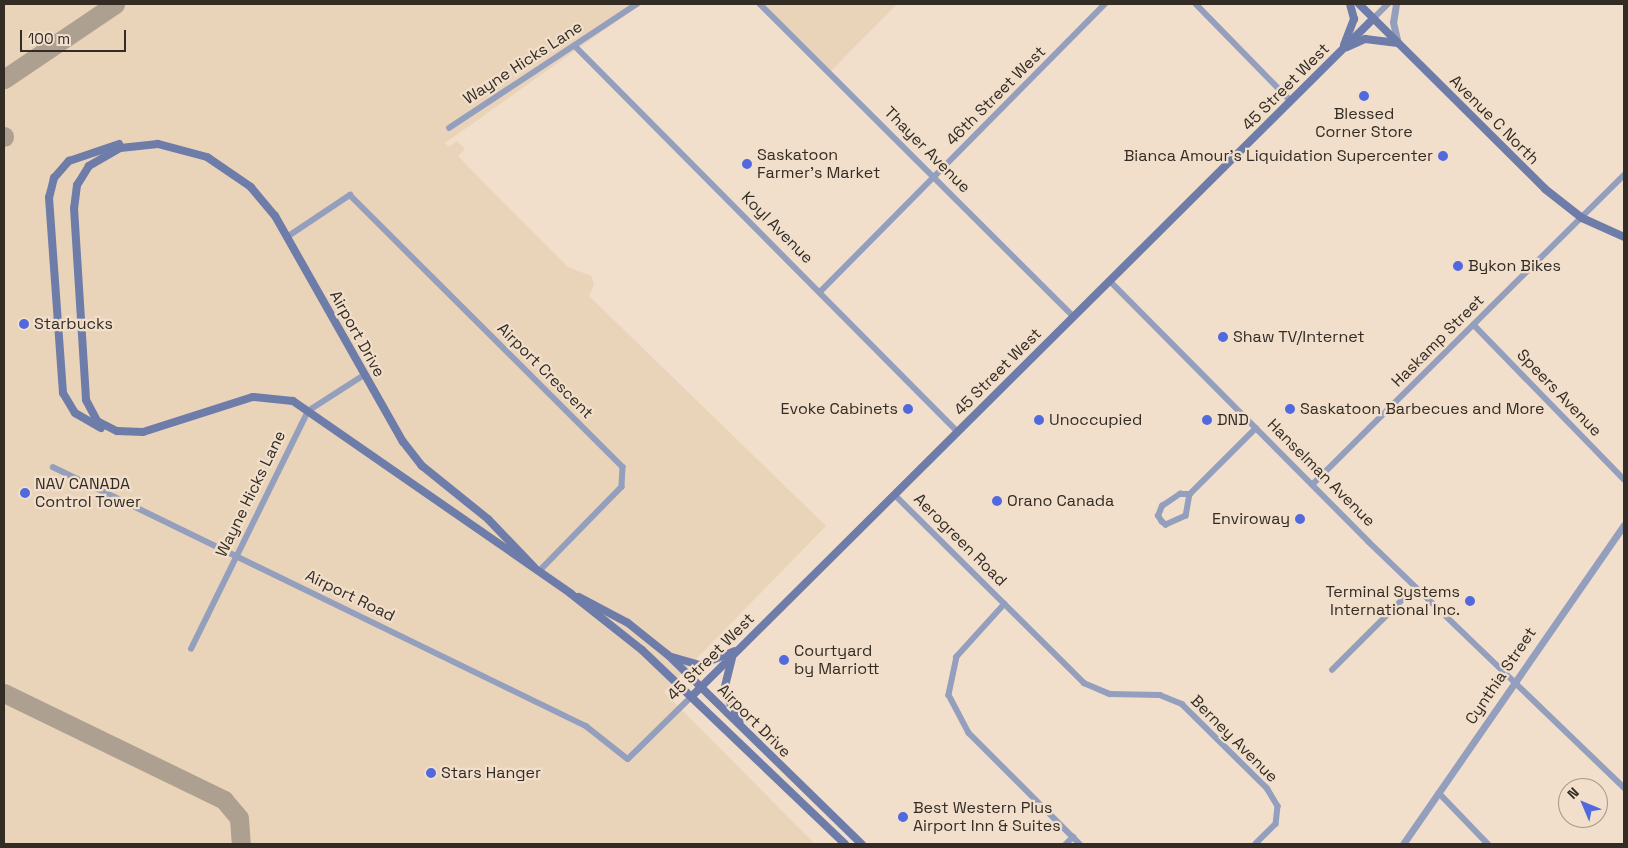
<!DOCTYPE html>
<style>
body{margin:0}
#map{position:relative;width:1628px;height:848px;overflow:hidden;background:#f1dfcb;font-family:"Space Grotesk",sans-serif}
div>[style]{position:absolute}
[style*='--x']{left:calc(var(--x)*1px);top:calc(var(--y)*1px);width:calc(var(--w)*1px);rotate:calc(var(--a)*1deg)}
.built>*{inset:0;background:#e9d3b9}
.taxiway>*{height:19px;margin:-9.5px;padding:0 9.5px;transform-origin:9.5px;border-radius:9.5px;background:#aea090}
.minor>*{height:5.5px;margin:-2.75px;padding:0 2.75px;transform-origin:2.75px;border-radius:2.75px;background:#949ebd}
.tertiary>*{height:7px;margin:-3.5px;padding:0 3.5px;transform-origin:3.5px;border-radius:3.5px;background:#949ebd}
.secondary>*{height:8px;margin:-4px;padding:0 4px;transform-origin:4px;border-radius:4px;background:#6e7ca9}
.dots>*{width:14px;height:14px;translate:-50% -50%;box-sizing:border-box;border:2px solid #f1dfcb;border-radius:50%}
span{translate:-50% -50%;white-space:nowrap;text-align:center;line-height:1.15;-webkit-text-stroke:4.5px #f1dfcb;paint-order:stroke}
.street-label{font-size:16px;color:#332c24}
.poi-label{font-size:16px;color:#332c24}
.left{translate:0 -50%;text-align:left}
.right{translate:-100% -50%;text-align:right}
.frame{position:absolute;inset:0;border:5px solid #332c24;pointer-events:none}
.north{position:absolute;left:1558px;top:778px;width:50px;height:50px;box-sizing:border-box;background:#f1dfcb;border:1px solid #a59788;border-radius:50%;rotate:315deg;font-size:14px;font-weight:700;line-height:20px;text-align:center;color:#332c24}
.north::after{content:'';display:block;margin:auto;width:18px;height:22px;background:#5269de;clip-path:polygon(50% 0,100% 100%,50% 72%,0 100%)}
.scale{position:absolute;left:20px;top:30px;width:106px;height:22px;box-sizing:border-box;border:2px solid #332c24;border-top:0;padding-left:6px;font-size:15px;line-height:18px;white-space:nowrap;color:#332c24;-webkit-text-stroke:4px #f1dfcb;paint-order:stroke}
</style>
<div id="map">
<div class="built">
<i style="clip-path:polygon(4px 4px,641px 4px,445px 143px,449px 147px,457px 141px,465px 149px,458px 156px,489px 188px,568px 267px,591px 276px,594px 285px,589px 296px,826px 526px,664px 692px,815px 844px,4px 844px)"></i>
<i style="clip-path:polygon(760px 4px,897px 4px,830px 72px)"></i>
</div>
<div class="taxiway">
<i style="--x:4;--y:79;--w:134;--a:-34"></i>
<i style="--x:4;--y:136;--w:1;--a:90"></i>
<i style="--x:4;--y:693;--w:245;--a:25.9"></i>
<i style="--x:224;--y:800;--w:23;--a:50"></i>
<i style="--x:239;--y:818;--w:26;--a:86"></i>
</div>
<div class="minor">
<i style="--x:760;--y:4;--w:443;--a:44.9"></i>
<i style="--x:1196;--y:4;--w:136;--a:45.6"></i>
<i style="--x:1373;--y:19;--w:21;--a:-45"></i>
<i style="--x:575;--y:46;--w:544;--a:45.22"></i>
<i style="--x:449;--y:128;--w:225;--a:-33.4"></i>
<i style="--x:287;--y:237;--w:76;--a:-33.7"></i>
<i style="--x:350;--y:195;--w:385;--a:44.9"></i>
<i style="--x:623;--y:467;--w:20;--a:93"></i>
<i style="--x:622;--y:487;--w:117;--a:134.3"></i>
<i style="--x:1110;--y:281;--w:368;--a:45.2"></i>
<i style="--x:1369;--y:542;--w:354;--a:43.9"></i>
<i style="--x:820;--y:292;--w:405;--a:-45.3"></i>
<i style="--x:1474;--y:325;--w:215;--a:45.8"></i>
<i style="--x:53;--y:467;--w:593;--a:25.92"></i>
<i style="--x:586;--y:726;--w:53;--a:38.2"></i>
<i style="--x:628;--y:759;--w:90;--a:-44.5"></i>
<i style="--x:1313;--y:484;--w:438;--a:-44.8"></i>
<i style="--x:1190;--y:494;--w:22;--a:100"></i>
<i style="--x:1186;--y:516;--w:22;--a:156"></i>
<i style="--x:1166;--y:525;--w:5;--a:-143"></i>
<i style="--x:1162;--y:522;--w:7;--a:-124"></i>
<i style="--x:1158;--y:516;--w:11;--a:-68"></i>
<i style="--x:1162;--y:506;--w:22;--a:-34"></i>
<i style="--x:1180;--y:494;--w:10;--a:0"></i>
<i style="--x:1190;--y:494;--w:93;--a:-45"></i>
<i style="--x:895;--y:495;--w:267;--a:44.8"></i>
<i style="--x:1084;--y:683;--w:28;--a:23"></i>
<i style="--x:1110;--y:694;--w:50;--a:1.1"></i>
<i style="--x:1160;--y:695;--w:24;--a:22"></i>
<i style="--x:1182;--y:704;--w:120;--a:44.7"></i>
<i style="--x:1267;--y:788;--w:21;--a:59"></i>
<i style="--x:1278;--y:806;--w:18;--a:96"></i>
<i style="--x:1276;--y:824;--w:28;--a:135"></i>
<i style="--x:1005;--y:604;--w:72;--a:132.2"></i>
<i style="--x:957;--y:657;--w:39;--a:102"></i>
<i style="--x:949;--y:695;--w:43;--a:62.2"></i>
<i style="--x:969;--y:733;--w:157;--a:45"></i>
<i style="--x:191;--y:649;--w:265;--a:-63.8"></i>
<i style="--x:308;--y:411;--w:67;--a:-32.7"></i>
<i style="--x:1332;--y:670;--w:117;--a:-45"></i>
<i style="--x:1439;--y:793;--w:71;--a:46.1"></i>
<i style="--x:1066;--y:844;--w:10;--a:-45"></i>
</div>
<div class="tertiary">
<i style="--x:1396;--y:4;--w:18;--a:99"></i>
<i style="--x:1393;--y:22;--w:22;--a:77"></i>
<i style="--x:1403;--y:844;--w:388;--a:-55.3"></i>
</div>
<div class="secondary">
<i style="--x:1359;--y:4;--w:262;--a:44.8"></i>
<i style="--x:1545;--y:189;--w:47;--a:38.1"></i>
<i style="--x:1582;--y:218;--w:46;--a:24.3"></i>
<i style="--x:1344;--y:45;--w:28;--a:-69"></i>
<i style="--x:1354;--y:19;--w:16;--a:-105"></i>
<i style="--x:1347;--y:47;--w:20;--a:-24"></i>
<i style="--x:1365;--y:39;--w:33;--a:7"></i>
<i style="--x:101;--y:428;--w:30;--a:-150"></i>
<i style="--x:75;--y:413;--w:23;--a:-121"></i>
<i style="--x:63;--y:393;--w:196;--a:-94.1"></i>
<i style="--x:49;--y:198;--w:21;--a:-76"></i>
<i style="--x:54;--y:178;--w:23;--a:-49"></i>
<i style="--x:69;--y:161;--w:53;--a:-18.8"></i>
<i style="--x:534;--y:567;--w:66;--a:-133.8"></i>
<i style="--x:488;--y:519;--w:85;--a:-141.2"></i>
<i style="--x:422;--y:466;--w:31;--a:-128"></i>
<i style="--x:403;--y:442;--w:260;--a:-119.5"></i>
<i style="--x:275;--y:216;--w:38;--a:-130"></i>
<i style="--x:251;--y:187;--w:53;--a:-145.7"></i>
<i style="--x:207;--y:157;--w:51;--a:-165.1"></i>
<i style="--x:158;--y:144;--w:38;--a:174"></i>
<i style="--x:120;--y:148;--w:36;--a:150"></i>
<i style="--x:89;--y:166;--w:22;--a:122"></i>
<i style="--x:77;--y:185;--w:23;--a:97"></i>
<i style="--x:74;--y:208;--w:192;--a:86.4"></i>
<i style="--x:86;--y:400;--w:24;--a:62"></i>
<i style="--x:97;--y:421;--w:22;--a:27"></i>
<i style="--x:117;--y:431;--w:26;--a:2"></i>
<i style="--x:143;--y:432;--w:115;--a:-17.7"></i>
<i style="--x:253;--y:397;--w:40;--a:5.7"></i>
<i style="--x:293;--y:401;--w:337;--a:34.7"></i>
<i style="--x:570;--y:593;--w:92;--a:38.4"></i>
<i style="--x:642;--y:650;--w:281;--a:43.7"></i>
<i style="--x:579;--y:597;--w:55;--a:28"></i>
<i style="--x:628;--y:623;--w:51;--a:38.7"></i>
<i style="--x:668;--y:655;--w:271;--a:44.3"></i>
<i style="--x:672;--y:657;--w:29;--a:16"></i>
<i style="--x:700;--y:665;--w:37;--a:-22"></i>
<i style="--x:732;--y:658;--w:34;--a:104"></i>
<i style="--x:724;--y:691;--w:34;--a:63"></i>
<i style="--x:692;--y:696;--w:960;--a:-44.83"></i>
</div>
<div class="dots">
<i style="left:1364px;top:96px;background:#5269de"></i>
<i style="left:1443px;top:156px;background:#5269de"></i>
<i style="left:747px;top:164px;background:#5269de"></i>
<i style="left:1458px;top:266px;background:#5269de"></i>
<i style="left:24px;top:324px;background:#5269de"></i>
<i style="left:1223px;top:337px;background:#5269de"></i>
<i style="left:908px;top:409px;background:#5269de"></i>
<i style="left:1290px;top:409px;background:#5269de"></i>
<i style="left:1039px;top:420px;background:#5269de"></i>
<i style="left:1207px;top:420px;background:#5269de"></i>
<i style="left:25px;top:493px;background:#5269de"></i>
<i style="left:997px;top:501px;background:#5269de"></i>
<i style="left:1300px;top:519px;background:#5269de"></i>
<i style="left:1470px;top:601px;background:#5269de"></i>
<i style="left:784px;top:660px;background:#5269de"></i>
<i style="left:431px;top:773px;background:#5269de"></i>
<i style="left:903px;top:817px;background:#5269de"></i>
</div>
<div class="street-label">
<span style="left:523px;top:63px;rotate:-33deg">Wayne Hicks Lane</span>
<span style="left:1286px;top:87px;rotate:-45deg">45 Street West</span>
<span style="left:996px;top:96px;rotate:-45deg">46th Street West</span>
<span style="left:1494px;top:120px;rotate:45deg">Avenue C North</span>
<span style="left:927px;top:150px;rotate:45deg">Thayer Avenue</span>
<span style="left:777px;top:228px;rotate:45deg">Koyl Avenue</span>
<span style="left:357px;top:334px;rotate:61deg">Airport Drive</span>
<span style="left:1438px;top:341px;rotate:-45deg">Haskamp Street</span>
<span style="left:545px;top:371px;rotate:45deg">Airport Crescent</span>
<span style="left:998px;top:372px;rotate:-45deg">45 Street West</span>
<span style="left:1559px;top:393px;rotate:46deg">Speers Avenue</span>
<span style="left:1321px;top:473px;rotate:45deg">Hanselman Avenue</span>
<span style="left:251px;top:494px;rotate:-64deg">Wayne Hicks Lane</span>
<span style="left:960px;top:540px;rotate:45deg">Aerogreen Road</span>
<span style="left:350px;top:596px;rotate:26deg">Airport Road</span>
<span style="left:711px;top:657px;rotate:-45deg">45 Street West</span>
<span style="left:1501px;top:676px;rotate:-56deg">Cynthia Street</span>
<span style="left:754px;top:721px;rotate:45deg">Airport Drive</span>
<span style="left:1234px;top:739px;rotate:45deg">Berney Avenue</span>
</div>
<div class="poi-label">
<span style="left:1364px;top:123px">Blessed<br>Corner Store</span>
<span class="left" style="left:757px;top:164px">Saskatoon<br>Farmer's Market</span>
<span class="right" style="left:1433px;top:156px">Bianca Amour's Liquidation Supercenter</span>
<span class="left" style="left:1468px;top:266px">Bykon Bikes</span>
<span class="left" style="left:34px;top:324px">Starbucks</span>
<span class="left" style="left:1233px;top:337px">Shaw TV/Internet</span>
<span class="right" style="left:898px;top:409px">Evoke Cabinets</span>
<span class="left" style="left:1300px;top:409px">Saskatoon Barbecues and More</span>
<span class="left" style="left:1049px;top:420px">Unoccupied</span>
<span class="left" style="left:1217px;top:420px">DND</span>
<span class="left" style="left:35px;top:493px">NAV CANADA<br>Control Tower</span>
<span class="left" style="left:1007px;top:501px">Orano Canada</span>
<span class="right" style="left:1290px;top:519px">Enviroway</span>
<span class="right" style="left:1460px;top:601px">Terminal Systems<br>International Inc.</span>
<span class="left" style="left:794px;top:660px">Courtyard<br>by Marriott</span>
<span class="left" style="left:441px;top:773px">Stars Hanger</span>
<span class="left" style="left:913px;top:817px">Best Western Plus<br>Airport Inn &amp; Suites</span>
</div>
<div class="frame"></div>
<div class="north">N</div>
<div class="scale">100 m</div>
</div>
